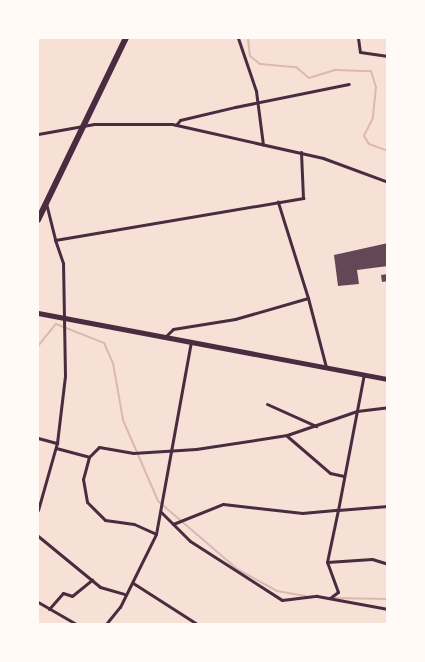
<!DOCTYPE html>
<style>
body{margin:0}
#map{position:relative;width:425px;height:662px;overflow:hidden;background:#f7e1d7;font-family:"PT Sans Narrow",sans-serif}
div>[style]{position:absolute}
[style*='--x']{left:calc(var(--x)*1px);top:calc(var(--y)*1px);width:calc(var(--w)*1px);rotate:calc(var(--a)*1deg)}
.stream>*{height:2px;margin:-1px;padding:0 1px;transform-origin:1px;border-radius:1px;background:#dcb8b0}
.building>*{inset:0;background:#644757}
.minor>*{height:3px;margin:-1.5px;padding:0 1.5px;transform-origin:1.5px;border-radius:1.5px;background:#4a2c40}
.secondary>*{height:5px;margin:-2.5px;padding:0 2.5px;transform-origin:2.5px;border-radius:2.5px;background:#4a2c40}
.primary>*{height:5.5px;margin:-2.75px;padding:0 2.75px;transform-origin:2.75px;border-radius:2.75px;background:#4a2c40}
span{translate:-50% -50%;white-space:nowrap;text-align:center;line-height:1.15;-webkit-text-stroke:5px #fffaf5;paint-order:stroke}
.frame{position:absolute;inset:0;border:39px solid #fffaf5;pointer-events:none}
</style>
<div id="map">
<div class="stream">
<i style="--x:248;--y:38;--w:18;--a:84"></i>
<i style="--x:250;--y:56;--w:13;--a:39"></i>
<i style="--x:260;--y:64;--w:36;--a:5"></i>
<i style="--x:296;--y:67;--w:17;--a:40"></i>
<i style="--x:309;--y:78;--w:28;--a:-17"></i>
<i style="--x:336;--y:70;--w:35;--a:2"></i>
<i style="--x:371;--y:71;--w:17;--a:73"></i>
<i style="--x:376;--y:87;--w:31;--a:96"></i>
<i style="--x:373;--y:118;--w:20;--a:117"></i>
<i style="--x:364;--y:136;--w:9;--a:58"></i>
<i style="--x:369;--y:144;--w:20;--a:20"></i>
<i style="--x:38;--y:346;--w:28;--a:-51"></i>
<i style="--x:56;--y:324;--w:52;--a:21.6"></i>
<i style="--x:104;--y:343;--w:22;--a:66"></i>
<i style="--x:113;--y:363;--w:58;--a:80"></i>
<i style="--x:123;--y:420;--w:88;--a:66.6"></i>
<i style="--x:158;--y:501;--w:104;--a:40.7"></i>
<i style="--x:237;--y:569;--w:46;--a:28.8"></i>
<i style="--x:277;--y:591;--w:29;--a:10"></i>
<i style="--x:335;--y:598;--w:53;--a:1.1"></i>
</div>
<div class="building">
<i style="clip-path:polygon(388px 243px,388px 266px,357px 270px,359px 284px,338px 286px,334px 255px)"></i>
<i style="clip-path:polygon(388px 274px,388px 281px,382px 282px,381px 275px)"></i>
</div>
<div class="minor">
<i style="--x:238;--y:38;--w:56;--a:71.2"></i>
<i style="--x:256;--y:91;--w:54;--a:82.6"></i>
<i style="--x:358;--y:38;--w:14;--a:82"></i>
<i style="--x:360;--y:52;--w:28;--a:8"></i>
<i style="--x:176;--y:125;--w:6;--a:-51"></i>
<i style="--x:180;--y:120;--w:57;--a:-13.3"></i>
<i style="--x:235;--y:107;--w:116;--a:-11.4"></i>
<i style="--x:38;--y:134;--w:57;--a:-10.1"></i>
<i style="--x:94;--y:124;--w:78;--a:0"></i>
<i style="--x:172;--y:124;--w:155;--a:12.7"></i>
<i style="--x:323;--y:158;--w:69;--a:20.3"></i>
<i style="--x:46;--y:203;--w:38;--a:76"></i>
<i style="--x:308;--y:298;--w:71;--a:75.4"></i>
<i style="--x:165;--y:337;--w:11;--a:-45"></i>
<i style="--x:173;--y:329;--w:63;--a:-9.2"></i>
<i style="--x:235;--y:319;--w:76;--a:-16"></i>
<i style="--x:308;--y:298;--w:101;--a:-107.4"></i>
<i style="--x:267;--y:404;--w:54;--a:24.2"></i>
<i style="--x:287;--y:436;--w:57;--a:40.7"></i>
<i style="--x:330;--y:473;--w:14;--a:12"></i>
<i style="--x:38;--y:438;--w:20;--a:15"></i>
<i style="--x:56;--y:448;--w:34;--a:15"></i>
<i style="--x:89;--y:457;--w:23;--a:105"></i>
<i style="--x:83;--y:479;--w:23;--a:80"></i>
<i style="--x:87;--y:502;--w:25;--a:45"></i>
<i style="--x:105;--y:520;--w:29;--a:8"></i>
<i style="--x:134;--y:524;--w:24;--a:24"></i>
<i style="--x:89;--y:457;--w:14;--a:-45"></i>
<i style="--x:99;--y:447;--w:35;--a:10"></i>
<i style="--x:133;--y:453;--w:63;--a:-3.6"></i>
<i style="--x:196;--y:449;--w:92;--a:-8.7"></i>
<i style="--x:287;--y:435;--w:74;--a:-18.9"></i>
<i style="--x:357;--y:411;--w:31;--a:-7"></i>
<i style="--x:38;--y:510;--w:70;--a:-74.2"></i>
<i style="--x:57;--y:443;--w:67;--a:-83.2"></i>
<i style="--x:65;--y:376;--w:113;--a:-91"></i>
<i style="--x:63;--y:263;--w:24;--a:-109"></i>
<i style="--x:55;--y:240;--w:252;--a:-9.6"></i>
<i style="--x:303;--y:198;--w:46;--a:-92.5"></i>
<i style="--x:161;--y:512;--w:41;--a:45"></i>
<i style="--x:190;--y:541;--w:109;--a:32.7"></i>
<i style="--x:282;--y:600;--w:35;--a:-7"></i>
<i style="--x:317;--y:596;--w:72;--a:10.4"></i>
<i style="--x:173;--y:524;--w:54;--a:-21.8"></i>
<i style="--x:223;--y:504;--w:80;--a:6.5"></i>
<i style="--x:302;--y:513;--w:36;--a:-5"></i>
<i style="--x:338;--y:510;--w:138;--a:-79.2"></i>
<i style="--x:38;--y:536;--w:80;--a:39.4"></i>
<i style="--x:100;--y:587;--w:25;--a:16"></i>
<i style="--x:327;--y:562;--w:45;--a:-3.8"></i>
<i style="--x:372;--y:559;--w:17;--a:17"></i>
<i style="--x:133;--y:583;--w:76;--a:32.6"></i>
<i style="--x:330;--y:598;--w:10;--a:-37"></i>
<i style="--x:338;--y:592;--w:32;--a:-110"></i>
<i style="--x:327;--y:562;--w:53;--a:-78.1"></i>
<i style="--x:338;--y:510;--w:50;--a:-4.6"></i>
<i style="--x:38;--y:602;--w:44;--a:30.1"></i>
<i style="--x:49;--y:609;--w:21;--a:-49"></i>
<i style="--x:63;--y:593;--w:9;--a:18"></i>
<i style="--x:72;--y:596;--w:26;--a:-39"></i>
<i style="--x:106;--y:624;--w:22;--a:-51"></i>
<i style="--x:120;--y:607;--w:81;--a:-63.7"></i>
<i style="--x:156;--y:534;--w:195;--a:-79.7"></i>
</div>
<div class="secondary">
<i style="--x:38;--y:313;--w:356;--a:10.7"></i>
</div>
<div class="primary">
<i style="--x:38;--y:220;--w:202;--a:-64.2"></i>
</div>
<div class="frame"></div>
</div>
